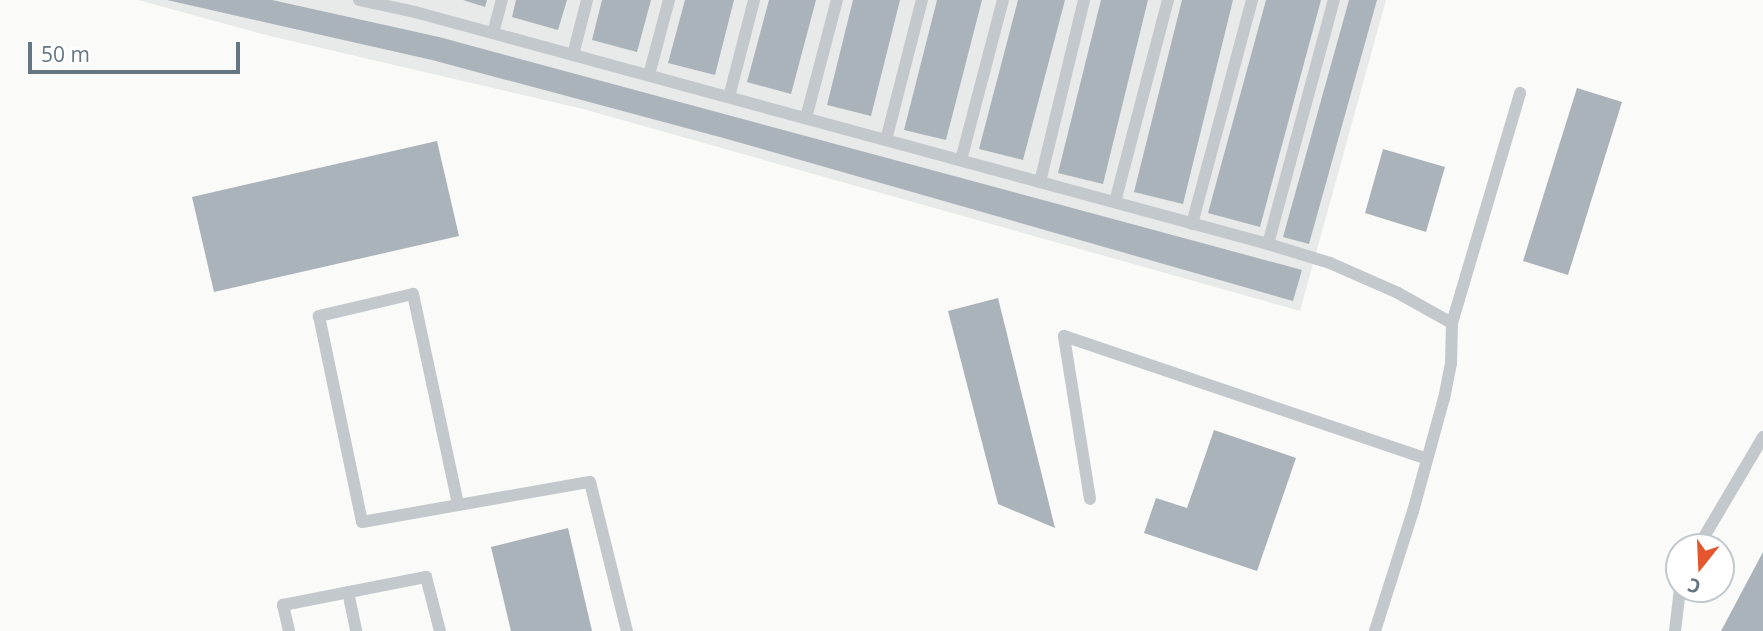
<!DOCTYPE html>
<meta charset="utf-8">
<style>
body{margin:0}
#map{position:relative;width:1763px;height:631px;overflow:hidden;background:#fafaf8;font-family:"Open Sans",sans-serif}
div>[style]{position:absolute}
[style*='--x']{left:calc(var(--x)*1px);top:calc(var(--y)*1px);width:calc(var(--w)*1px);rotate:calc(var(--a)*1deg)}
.built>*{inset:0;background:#e8e9e9}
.building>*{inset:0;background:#aab3b9}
.service>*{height:12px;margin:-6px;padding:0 6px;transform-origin:6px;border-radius:6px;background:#c3c8cc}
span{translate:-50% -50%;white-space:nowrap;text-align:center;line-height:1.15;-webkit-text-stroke:7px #fff;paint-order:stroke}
.north{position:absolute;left:1665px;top:533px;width:70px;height:70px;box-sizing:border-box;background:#fff;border:2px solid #c1c8cd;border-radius:50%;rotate:198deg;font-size:19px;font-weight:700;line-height:28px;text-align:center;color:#657683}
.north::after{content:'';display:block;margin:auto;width:24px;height:32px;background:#e4572e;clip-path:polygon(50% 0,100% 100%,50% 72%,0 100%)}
.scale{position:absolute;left:28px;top:42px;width:212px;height:32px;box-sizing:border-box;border:4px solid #657683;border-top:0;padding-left:9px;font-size:21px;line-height:24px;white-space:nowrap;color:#657683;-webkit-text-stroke:5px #fff;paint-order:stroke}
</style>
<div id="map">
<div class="built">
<i style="clip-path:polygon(138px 0,1386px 0,1300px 311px,583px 109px,270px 36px)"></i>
</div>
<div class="building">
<i style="clip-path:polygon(167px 0,272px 0,439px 37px,1302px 270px,1293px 301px,727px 139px,432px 60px)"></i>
<i style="clip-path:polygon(463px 0,487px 0,485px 7px)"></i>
<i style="clip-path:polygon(516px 0,567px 0,558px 30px,512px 17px)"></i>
<i style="clip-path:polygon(602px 0,651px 0,637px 52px,592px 40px)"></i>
<i style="clip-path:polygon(685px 0,734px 0,715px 75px,668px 63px)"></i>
<i style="clip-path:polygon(769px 0,816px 0,791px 94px,747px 82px)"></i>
<i style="clip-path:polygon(853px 0,900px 0,871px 116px,827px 105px)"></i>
<i style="clip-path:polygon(937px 0,982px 0,946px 140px,904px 130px)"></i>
<i style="clip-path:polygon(1018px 0,1065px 0,1023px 160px,979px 149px)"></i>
<i style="clip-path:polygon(1101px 0,1148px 0,1103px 184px,1058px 173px)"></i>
<i style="clip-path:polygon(1182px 0,1233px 0,1183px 204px,1134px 192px)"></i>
<i style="clip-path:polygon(1266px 0,1321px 0,1260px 227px,1208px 213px)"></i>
<i style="clip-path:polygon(1349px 0,1377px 0,1309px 244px,1283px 237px)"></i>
<i style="clip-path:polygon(1577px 88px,1622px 102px,1568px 275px,1523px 261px)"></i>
<i style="clip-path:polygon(437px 141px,459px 236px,214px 292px,192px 197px)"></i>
<i style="clip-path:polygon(1383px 149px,1445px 167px,1426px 232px,1365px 213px)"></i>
<i style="clip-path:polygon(998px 298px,1055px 528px,998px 504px,948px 311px)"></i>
<i style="clip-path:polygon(1214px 430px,1296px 458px,1257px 571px,1144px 533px,1156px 498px,1187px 508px)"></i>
<i style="clip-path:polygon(568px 528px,592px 631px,511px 631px,491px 547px)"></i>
<i style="clip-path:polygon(1763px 552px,1763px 631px,1721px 631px)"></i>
</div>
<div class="service">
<i style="--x:359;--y:0;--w:57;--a:12.1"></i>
<i style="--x:415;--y:12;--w:884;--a:15.22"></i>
<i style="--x:1268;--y:244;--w:65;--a:17"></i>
<i style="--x:1330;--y:263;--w:74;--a:23.8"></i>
<i style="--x:1398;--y:293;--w:62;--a:29.1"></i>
<i style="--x:1452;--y:323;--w:40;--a:91.4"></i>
<i style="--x:1451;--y:363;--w:36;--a:101"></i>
<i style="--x:1444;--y:398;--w:117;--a:105.3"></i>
<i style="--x:1413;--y:511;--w:126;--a:107.6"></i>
<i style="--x:493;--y:33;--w:34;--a:-75"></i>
<i style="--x:573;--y:55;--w:57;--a:-75.7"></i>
<i style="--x:649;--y:75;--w:78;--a:-75.1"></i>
<i style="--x:729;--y:97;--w:100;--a:-75.5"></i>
<i style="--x:806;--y:118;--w:122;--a:-75.3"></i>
<i style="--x:886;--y:140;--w:145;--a:-75.6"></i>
<i style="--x:961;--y:160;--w:165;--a:-75.3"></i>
<i style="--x:1040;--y:182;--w:187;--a:-76.4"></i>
<i style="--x:1115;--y:202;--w:209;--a:-75.3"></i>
<i style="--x:1192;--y:224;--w:232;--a:-75"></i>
<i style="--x:1268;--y:244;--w:253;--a:-74.9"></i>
<i style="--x:1452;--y:323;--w:240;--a:-73.5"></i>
<i style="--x:1090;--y:499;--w:165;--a:-99.1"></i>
<i style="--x:1064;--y:336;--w:383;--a:18.7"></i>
<i style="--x:458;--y:504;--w:215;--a:-102.1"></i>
<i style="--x:413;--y:294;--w:97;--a:166.8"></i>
<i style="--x:319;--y:316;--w:210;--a:78.2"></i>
<i style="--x:362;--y:522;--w:231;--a:-10"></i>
<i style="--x:590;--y:482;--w:154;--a:76.1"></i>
<i style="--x:1698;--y:547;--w:128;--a:-59.4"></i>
<i style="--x:348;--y:592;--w:40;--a:78"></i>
<i style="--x:289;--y:631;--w:27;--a:-103"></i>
<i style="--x:283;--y:605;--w:146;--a:-11.1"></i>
<i style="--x:426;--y:577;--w:56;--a:75.5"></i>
<i style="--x:1675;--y:631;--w:42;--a:-83.2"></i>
</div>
<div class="north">С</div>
<div class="scale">50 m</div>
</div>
